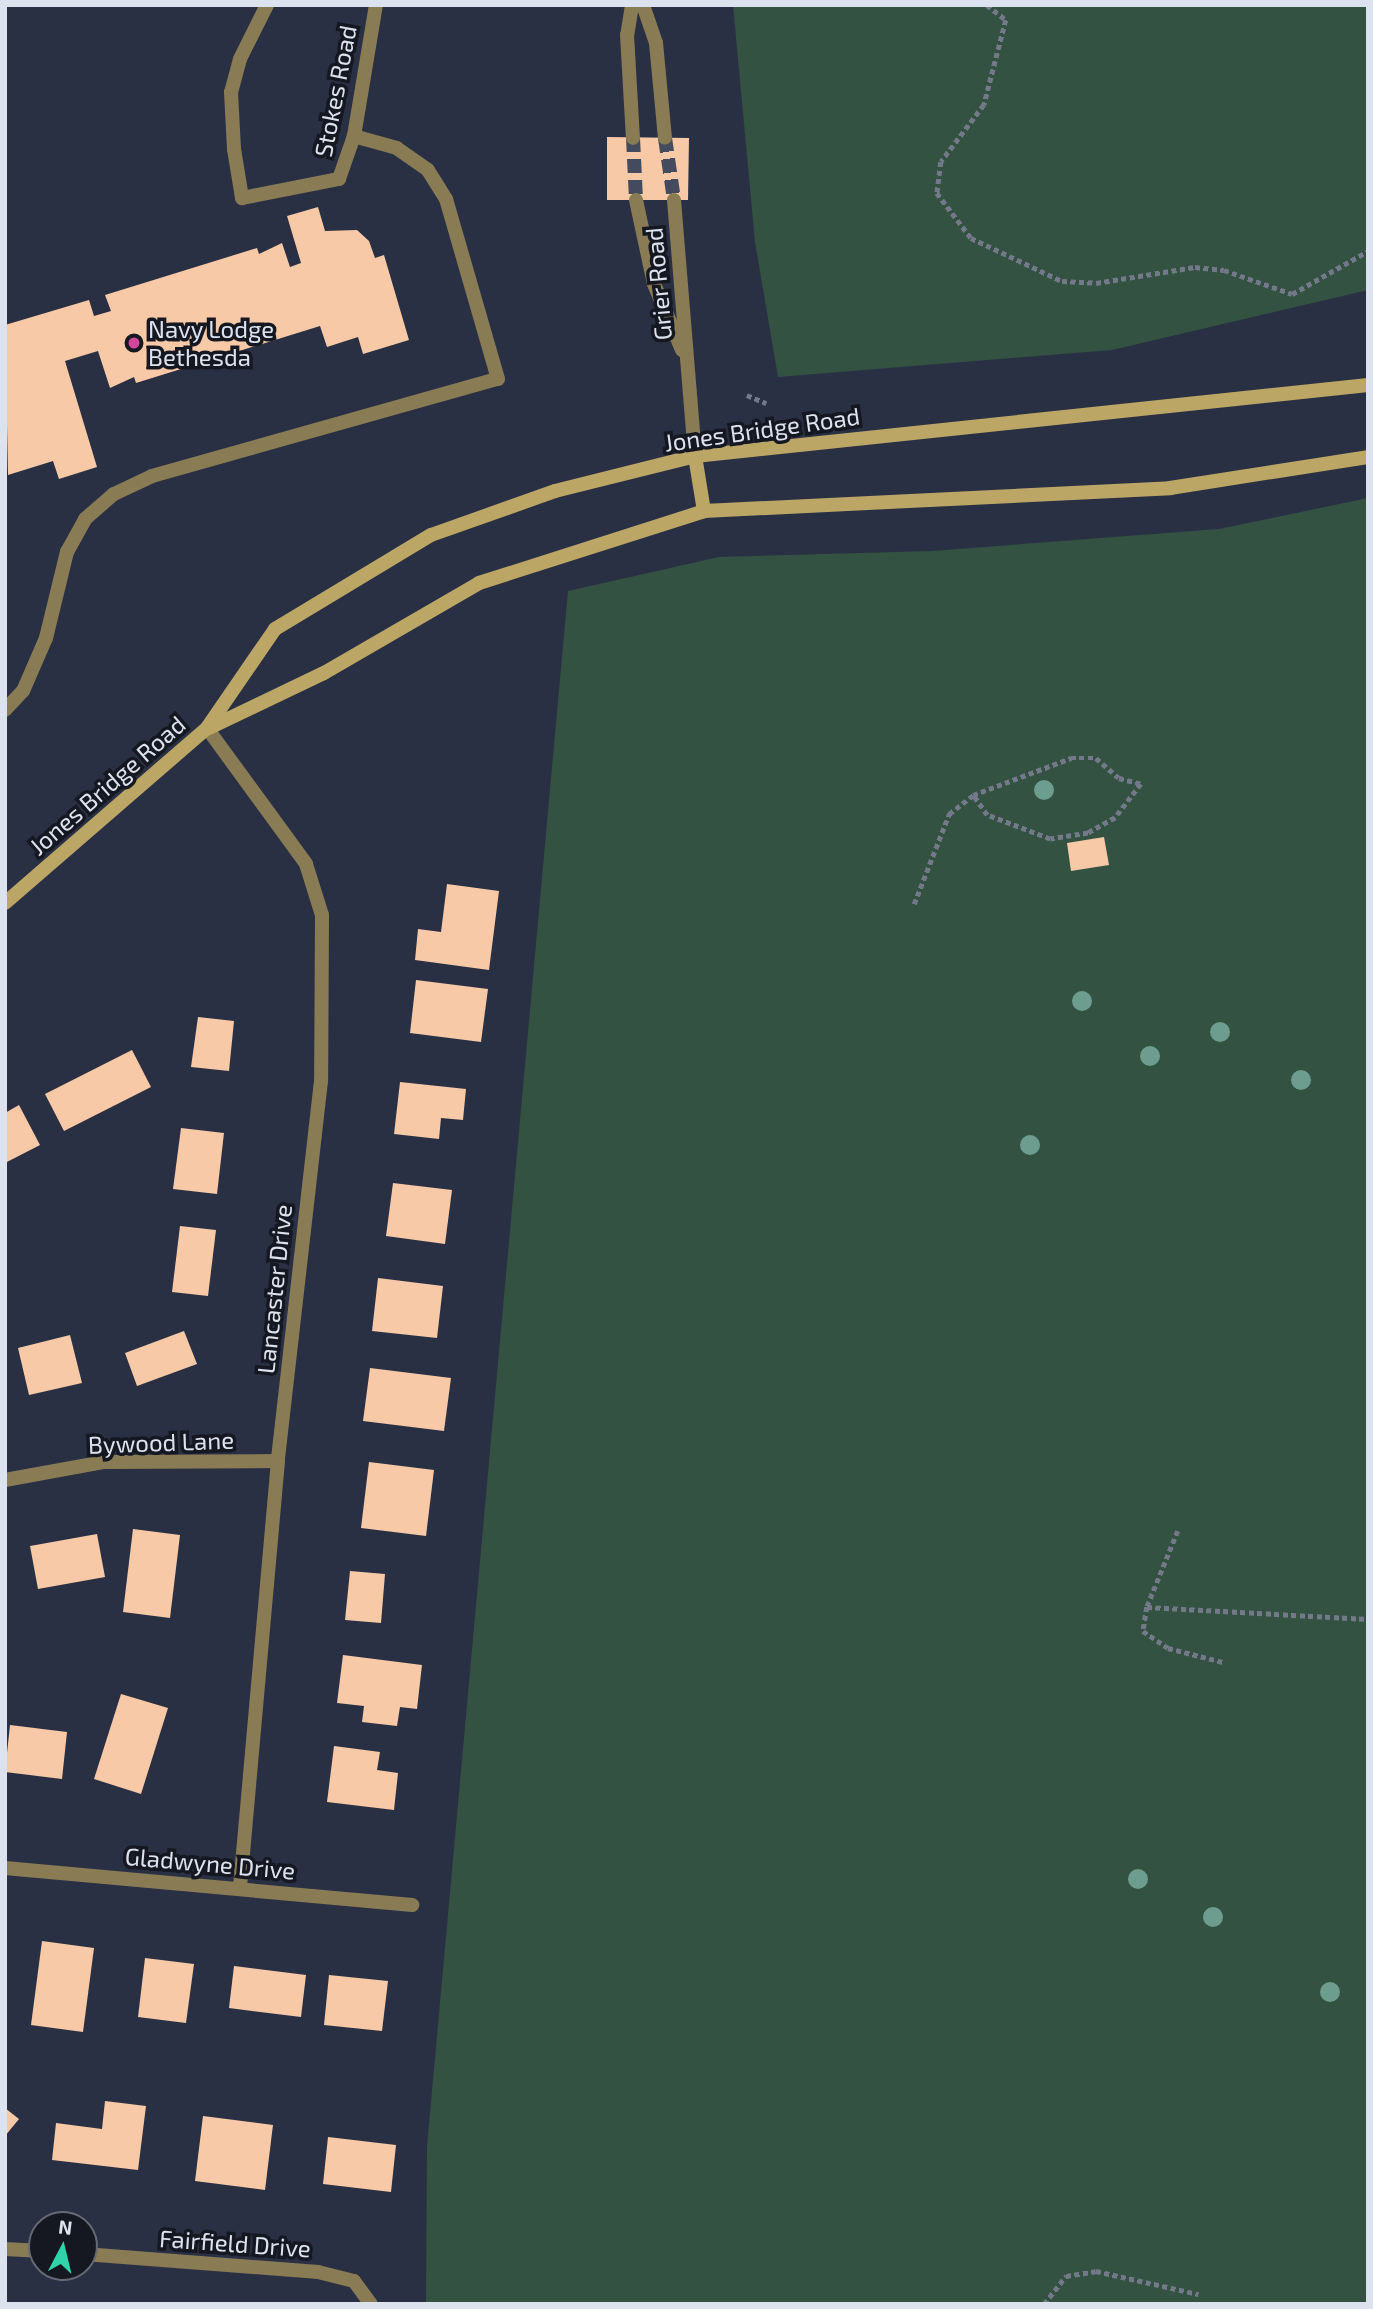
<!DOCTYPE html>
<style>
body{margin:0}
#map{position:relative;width:1373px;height:2309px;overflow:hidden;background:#2a3044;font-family:"Exo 2",sans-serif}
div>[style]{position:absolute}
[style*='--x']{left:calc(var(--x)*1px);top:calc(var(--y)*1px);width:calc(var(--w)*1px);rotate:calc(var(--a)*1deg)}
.green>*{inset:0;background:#335242}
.building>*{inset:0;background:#f7c9a6}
.minor-tunnel>*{height:14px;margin-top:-7px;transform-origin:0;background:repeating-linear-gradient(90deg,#454b5e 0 14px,transparent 0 21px)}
.path>*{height:4.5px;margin-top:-2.25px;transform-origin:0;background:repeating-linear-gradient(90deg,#74798a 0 5px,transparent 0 8.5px)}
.service>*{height:14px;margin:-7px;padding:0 7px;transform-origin:7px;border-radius:7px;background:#897c54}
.minor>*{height:14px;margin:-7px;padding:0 7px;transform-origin:7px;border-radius:7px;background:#897c54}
.secondary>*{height:14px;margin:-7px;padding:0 7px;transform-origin:7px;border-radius:7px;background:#bba665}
.trees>*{width:20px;height:20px;margin:-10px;border-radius:50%;background:#6d9d8e}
.dots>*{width:19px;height:19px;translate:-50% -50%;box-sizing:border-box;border:4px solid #151821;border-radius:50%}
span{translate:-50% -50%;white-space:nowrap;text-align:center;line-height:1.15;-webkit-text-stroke:7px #151821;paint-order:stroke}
.street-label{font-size:24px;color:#dde2ef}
.poi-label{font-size:24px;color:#dde2ef}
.left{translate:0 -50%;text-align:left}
.frame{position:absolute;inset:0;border:7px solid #dde2ef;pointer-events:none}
.north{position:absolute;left:28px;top:2211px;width:70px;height:70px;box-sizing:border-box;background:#151821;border:2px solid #656973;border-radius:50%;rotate:7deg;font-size:19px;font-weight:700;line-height:28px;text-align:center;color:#dde2ef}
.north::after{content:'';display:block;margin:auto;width:24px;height:32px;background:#2fd4aa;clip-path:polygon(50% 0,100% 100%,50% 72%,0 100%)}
</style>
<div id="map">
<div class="green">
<i style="clip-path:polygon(733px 5px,1368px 5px,1368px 290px,1112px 350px,778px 377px,755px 242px)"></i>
<i style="clip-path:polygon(1368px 498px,1368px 2304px,426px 2304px,427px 2146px,568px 591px,719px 557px,932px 551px,1219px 529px)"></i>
</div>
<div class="building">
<i style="clip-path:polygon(607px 137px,689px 138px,688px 200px,607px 200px)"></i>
<i style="clip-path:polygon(318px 207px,325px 231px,357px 230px,369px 241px,375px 258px,384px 255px,409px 340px,363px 354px,358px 337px,327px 347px,320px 326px,136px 383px,134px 377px,110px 388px,98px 351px,65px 361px,97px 467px,59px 479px,53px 461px,8px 475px,5px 325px,89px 300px,94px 316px,111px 311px,105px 295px,257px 248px,259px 254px,282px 243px,290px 267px,301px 263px,287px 216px)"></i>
<i style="clip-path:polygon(1104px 837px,1109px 865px,1071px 871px,1067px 843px)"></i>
<i style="clip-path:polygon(447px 884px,499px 891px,489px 970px,415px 960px,418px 929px,441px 932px)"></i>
<i style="clip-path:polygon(416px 980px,488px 989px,481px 1042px,410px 1033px)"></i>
<i style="clip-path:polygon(198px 1017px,234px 1021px,229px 1071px,191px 1067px)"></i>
<i style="clip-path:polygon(132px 1050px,151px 1087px,64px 1131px,45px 1094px)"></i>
<i style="clip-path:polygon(400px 1082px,466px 1089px,463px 1120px,441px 1118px,439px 1139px,394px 1134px)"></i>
<i style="clip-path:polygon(19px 1105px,40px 1145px,5px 1163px,5px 1113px)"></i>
<i style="clip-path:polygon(181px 1128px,224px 1133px,217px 1194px,173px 1189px)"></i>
<i style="clip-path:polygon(393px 1183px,452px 1190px,445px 1244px,386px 1236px)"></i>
<i style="clip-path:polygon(180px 1226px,216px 1230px,208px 1296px,172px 1292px)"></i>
<i style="clip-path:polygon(378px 1278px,443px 1286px,437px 1338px,372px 1331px)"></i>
<i style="clip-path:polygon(184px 1331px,197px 1364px,137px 1386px,125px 1353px)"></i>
<i style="clip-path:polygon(70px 1335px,82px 1383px,29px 1395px,18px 1348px)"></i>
<i style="clip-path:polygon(370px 1368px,451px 1378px,444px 1431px,363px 1421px)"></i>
<i style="clip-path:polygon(369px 1462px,434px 1470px,426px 1536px,361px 1528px)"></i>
<i style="clip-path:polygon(133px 1529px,180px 1535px,170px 1618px,123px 1612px)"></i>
<i style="clip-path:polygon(97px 1534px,105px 1577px,38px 1589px,30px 1546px)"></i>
<i style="clip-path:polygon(350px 1571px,385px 1574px,381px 1623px,345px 1620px)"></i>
<i style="clip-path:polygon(343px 1655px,422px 1665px,417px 1709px,400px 1707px,397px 1726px,362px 1722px,364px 1706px,337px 1703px)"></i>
<i style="clip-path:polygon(121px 1694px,168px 1708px,141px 1794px,94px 1779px)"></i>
<i style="clip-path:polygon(10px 1725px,67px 1732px,62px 1779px,5px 1772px)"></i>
<i style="clip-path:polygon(334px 1746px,380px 1752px,377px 1770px,398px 1773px,394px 1810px,327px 1802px)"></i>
<i style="clip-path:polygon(42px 1941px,94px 1948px,83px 2032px,31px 2025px)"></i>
<i style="clip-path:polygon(145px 1958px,194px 1964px,186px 2023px,138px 2017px)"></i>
<i style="clip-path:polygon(234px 1966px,306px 1975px,301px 2017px,229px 2008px)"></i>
<i style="clip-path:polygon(329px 1975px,388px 1981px,382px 2031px,324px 2025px)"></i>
<i style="clip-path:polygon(105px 2101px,146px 2106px,138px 2170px,52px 2160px,56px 2123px,102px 2129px)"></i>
<i style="clip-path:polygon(5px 2108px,19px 2119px,5px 2136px)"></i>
<i style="clip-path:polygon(203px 2116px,273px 2125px,265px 2190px,195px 2181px)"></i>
<i style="clip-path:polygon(328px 2137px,396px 2145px,391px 2192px,323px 2184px)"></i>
</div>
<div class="minor-tunnel">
<i style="--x:633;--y:138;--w:62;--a:87.2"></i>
<i style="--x:665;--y:138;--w:63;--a:81.7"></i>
</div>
<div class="path">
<i style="--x:987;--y:5;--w:24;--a:38"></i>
<i style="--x:1006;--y:20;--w:88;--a:104.5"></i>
<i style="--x:984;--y:105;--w:71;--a:127"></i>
<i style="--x:941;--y:162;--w:31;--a:97"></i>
<i style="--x:937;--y:193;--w:56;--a:52.9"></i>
<i style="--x:971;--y:238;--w:101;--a:25.3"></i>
<i style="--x:1062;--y:281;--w:34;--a:3"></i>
<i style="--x:1096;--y:283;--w:100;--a:-9.2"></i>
<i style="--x:1195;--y:267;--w:29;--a:6"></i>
<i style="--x:1224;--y:270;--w:72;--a:19.4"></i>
<i style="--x:1292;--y:294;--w:87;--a:-29.5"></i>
<i style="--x:747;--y:395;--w:21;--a:23"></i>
<i style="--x:914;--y:904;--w:97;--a:-68.7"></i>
<i style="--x:949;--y:814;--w:31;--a:-38"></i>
<i style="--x:973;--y:795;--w:105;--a:-20.7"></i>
<i style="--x:1071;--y:758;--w:25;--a:0"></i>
<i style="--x:1096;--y:758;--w:30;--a:41"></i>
<i style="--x:1119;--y:778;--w:23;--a:15"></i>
<i style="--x:1141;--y:784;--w:43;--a:127.4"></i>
<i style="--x:1115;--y:818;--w:31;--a:151"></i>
<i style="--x:1088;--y:833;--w:38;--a:171"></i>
<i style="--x:1050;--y:839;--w:67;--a:-159.1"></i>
<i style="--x:987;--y:815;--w:24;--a:-125"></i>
<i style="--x:1178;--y:1531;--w:82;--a:112.2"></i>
<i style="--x:1147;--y:1607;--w:24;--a:99"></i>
<i style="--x:1143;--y:1631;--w:30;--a:34"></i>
<i style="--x:1168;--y:1648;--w:57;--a:14.3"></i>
<i style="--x:1147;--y:1607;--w:221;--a:3.1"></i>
<i style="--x:1044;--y:2304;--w:36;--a:-52"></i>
<i style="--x:1066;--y:2276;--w:30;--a:-9"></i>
<i style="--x:1096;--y:2271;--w:105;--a:12.7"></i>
</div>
<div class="service">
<i style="--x:5;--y:710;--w:26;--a:-47"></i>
<i style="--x:23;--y:691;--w:58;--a:-66.5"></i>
<i style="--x:46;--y:638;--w:89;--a:-76.3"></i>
<i style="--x:67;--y:552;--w:38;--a:-61"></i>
<i style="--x:85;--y:519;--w:38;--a:-41"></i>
<i style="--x:114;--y:494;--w:42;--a:-25.3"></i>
<i style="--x:152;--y:476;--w:359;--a:-15.7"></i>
<i style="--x:498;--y:379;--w:187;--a:-106.1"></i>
<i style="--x:446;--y:199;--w:34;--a:-122"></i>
<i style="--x:428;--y:170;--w:38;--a:-145"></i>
<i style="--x:397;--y:148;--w:45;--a:-164.4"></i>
</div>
<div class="minor">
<i style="--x:267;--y:5;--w:60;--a:116.6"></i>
<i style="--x:240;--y:59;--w:34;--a:105"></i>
<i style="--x:231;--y:92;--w:57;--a:87"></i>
<i style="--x:234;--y:149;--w:50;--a:80.7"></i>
<i style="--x:242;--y:198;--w:99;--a:-11.1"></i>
<i style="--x:339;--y:179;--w:46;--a:-70.8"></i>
<i style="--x:354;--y:136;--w:133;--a:-80.5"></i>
<i style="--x:632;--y:5;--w:30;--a:99"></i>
<i style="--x:627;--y:35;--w:103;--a:86.7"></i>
<i style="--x:643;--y:5;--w:40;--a:71.1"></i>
<i style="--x:656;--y:43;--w:95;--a:84.6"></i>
<i style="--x:636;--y:200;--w:86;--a:77.9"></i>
<i style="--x:654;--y:284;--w:72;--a:67"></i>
<i style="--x:674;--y:200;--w:257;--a:85.3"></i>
<i style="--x:207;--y:728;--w:168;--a:53.9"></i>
<i style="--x:306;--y:864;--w:53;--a:72.6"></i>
<i style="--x:322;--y:915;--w:166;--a:90.3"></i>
<i style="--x:321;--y:1081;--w:382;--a:96.5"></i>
<i style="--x:278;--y:1461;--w:429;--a:95.1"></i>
<i style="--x:5;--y:1480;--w:101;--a:-10.3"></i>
<i style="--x:104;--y:1462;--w:174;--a:-0.3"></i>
<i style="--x:5;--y:1868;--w:409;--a:5.2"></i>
<i style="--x:5;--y:2249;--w:37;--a:3"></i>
<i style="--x:84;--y:2254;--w:235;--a:4.4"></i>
<i style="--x:318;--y:2272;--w:37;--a:14"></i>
<i style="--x:354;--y:2281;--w:29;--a:54"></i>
</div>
<div class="secondary">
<i style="--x:695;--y:456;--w:56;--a:80.7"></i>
<i style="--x:209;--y:728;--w:127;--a:-25.6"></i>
<i style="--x:324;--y:673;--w:179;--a:-30.1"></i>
<i style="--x:479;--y:583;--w:236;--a:-17.7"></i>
<i style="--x:704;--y:511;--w:467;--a:-2.8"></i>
<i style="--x:1170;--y:488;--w:200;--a:-8.9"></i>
<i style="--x:5;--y:903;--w:267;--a:-40.9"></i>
<i style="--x:207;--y:728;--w:120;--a:-55.5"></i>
<i style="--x:275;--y:629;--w:182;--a:-31.1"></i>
<i style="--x:431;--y:535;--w:132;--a:-19.5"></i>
<i style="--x:555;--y:491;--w:144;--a:-14"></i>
<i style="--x:695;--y:456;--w:677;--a:-6.02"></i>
</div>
<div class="trees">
<i style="left:1044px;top:790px"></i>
<i style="left:1082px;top:1001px"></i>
<i style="left:1220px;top:1032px"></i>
<i style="left:1150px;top:1056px"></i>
<i style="left:1301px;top:1080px"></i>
<i style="left:1030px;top:1145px"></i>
<i style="left:1138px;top:1879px"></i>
<i style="left:1213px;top:1917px"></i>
<i style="left:1330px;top:1992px"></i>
</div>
<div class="dots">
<i style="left:134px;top:343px;background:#d1479c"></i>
</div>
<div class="street-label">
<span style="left:335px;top:91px;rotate:-79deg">Stokes Road</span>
<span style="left:658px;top:284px;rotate:-95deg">Grier Road</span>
<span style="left:762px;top:429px;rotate:-8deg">Jones Bridge Road</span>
<span style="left:107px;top:785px;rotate:-41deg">Jones Bridge Road</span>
<span style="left:274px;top:1289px;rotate:-84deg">Lancaster Drive</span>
<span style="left:161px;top:1442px;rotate:-2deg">Bywood Lane</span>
<span style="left:210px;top:1863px;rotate:5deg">Gladwyne Drive</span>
<span style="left:235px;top:2243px;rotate:4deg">Fairfield Drive</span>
</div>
<div class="poi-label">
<span class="left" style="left:148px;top:343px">Navy Lodge<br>Bethesda</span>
</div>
<div class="frame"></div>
<div class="north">N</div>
</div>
